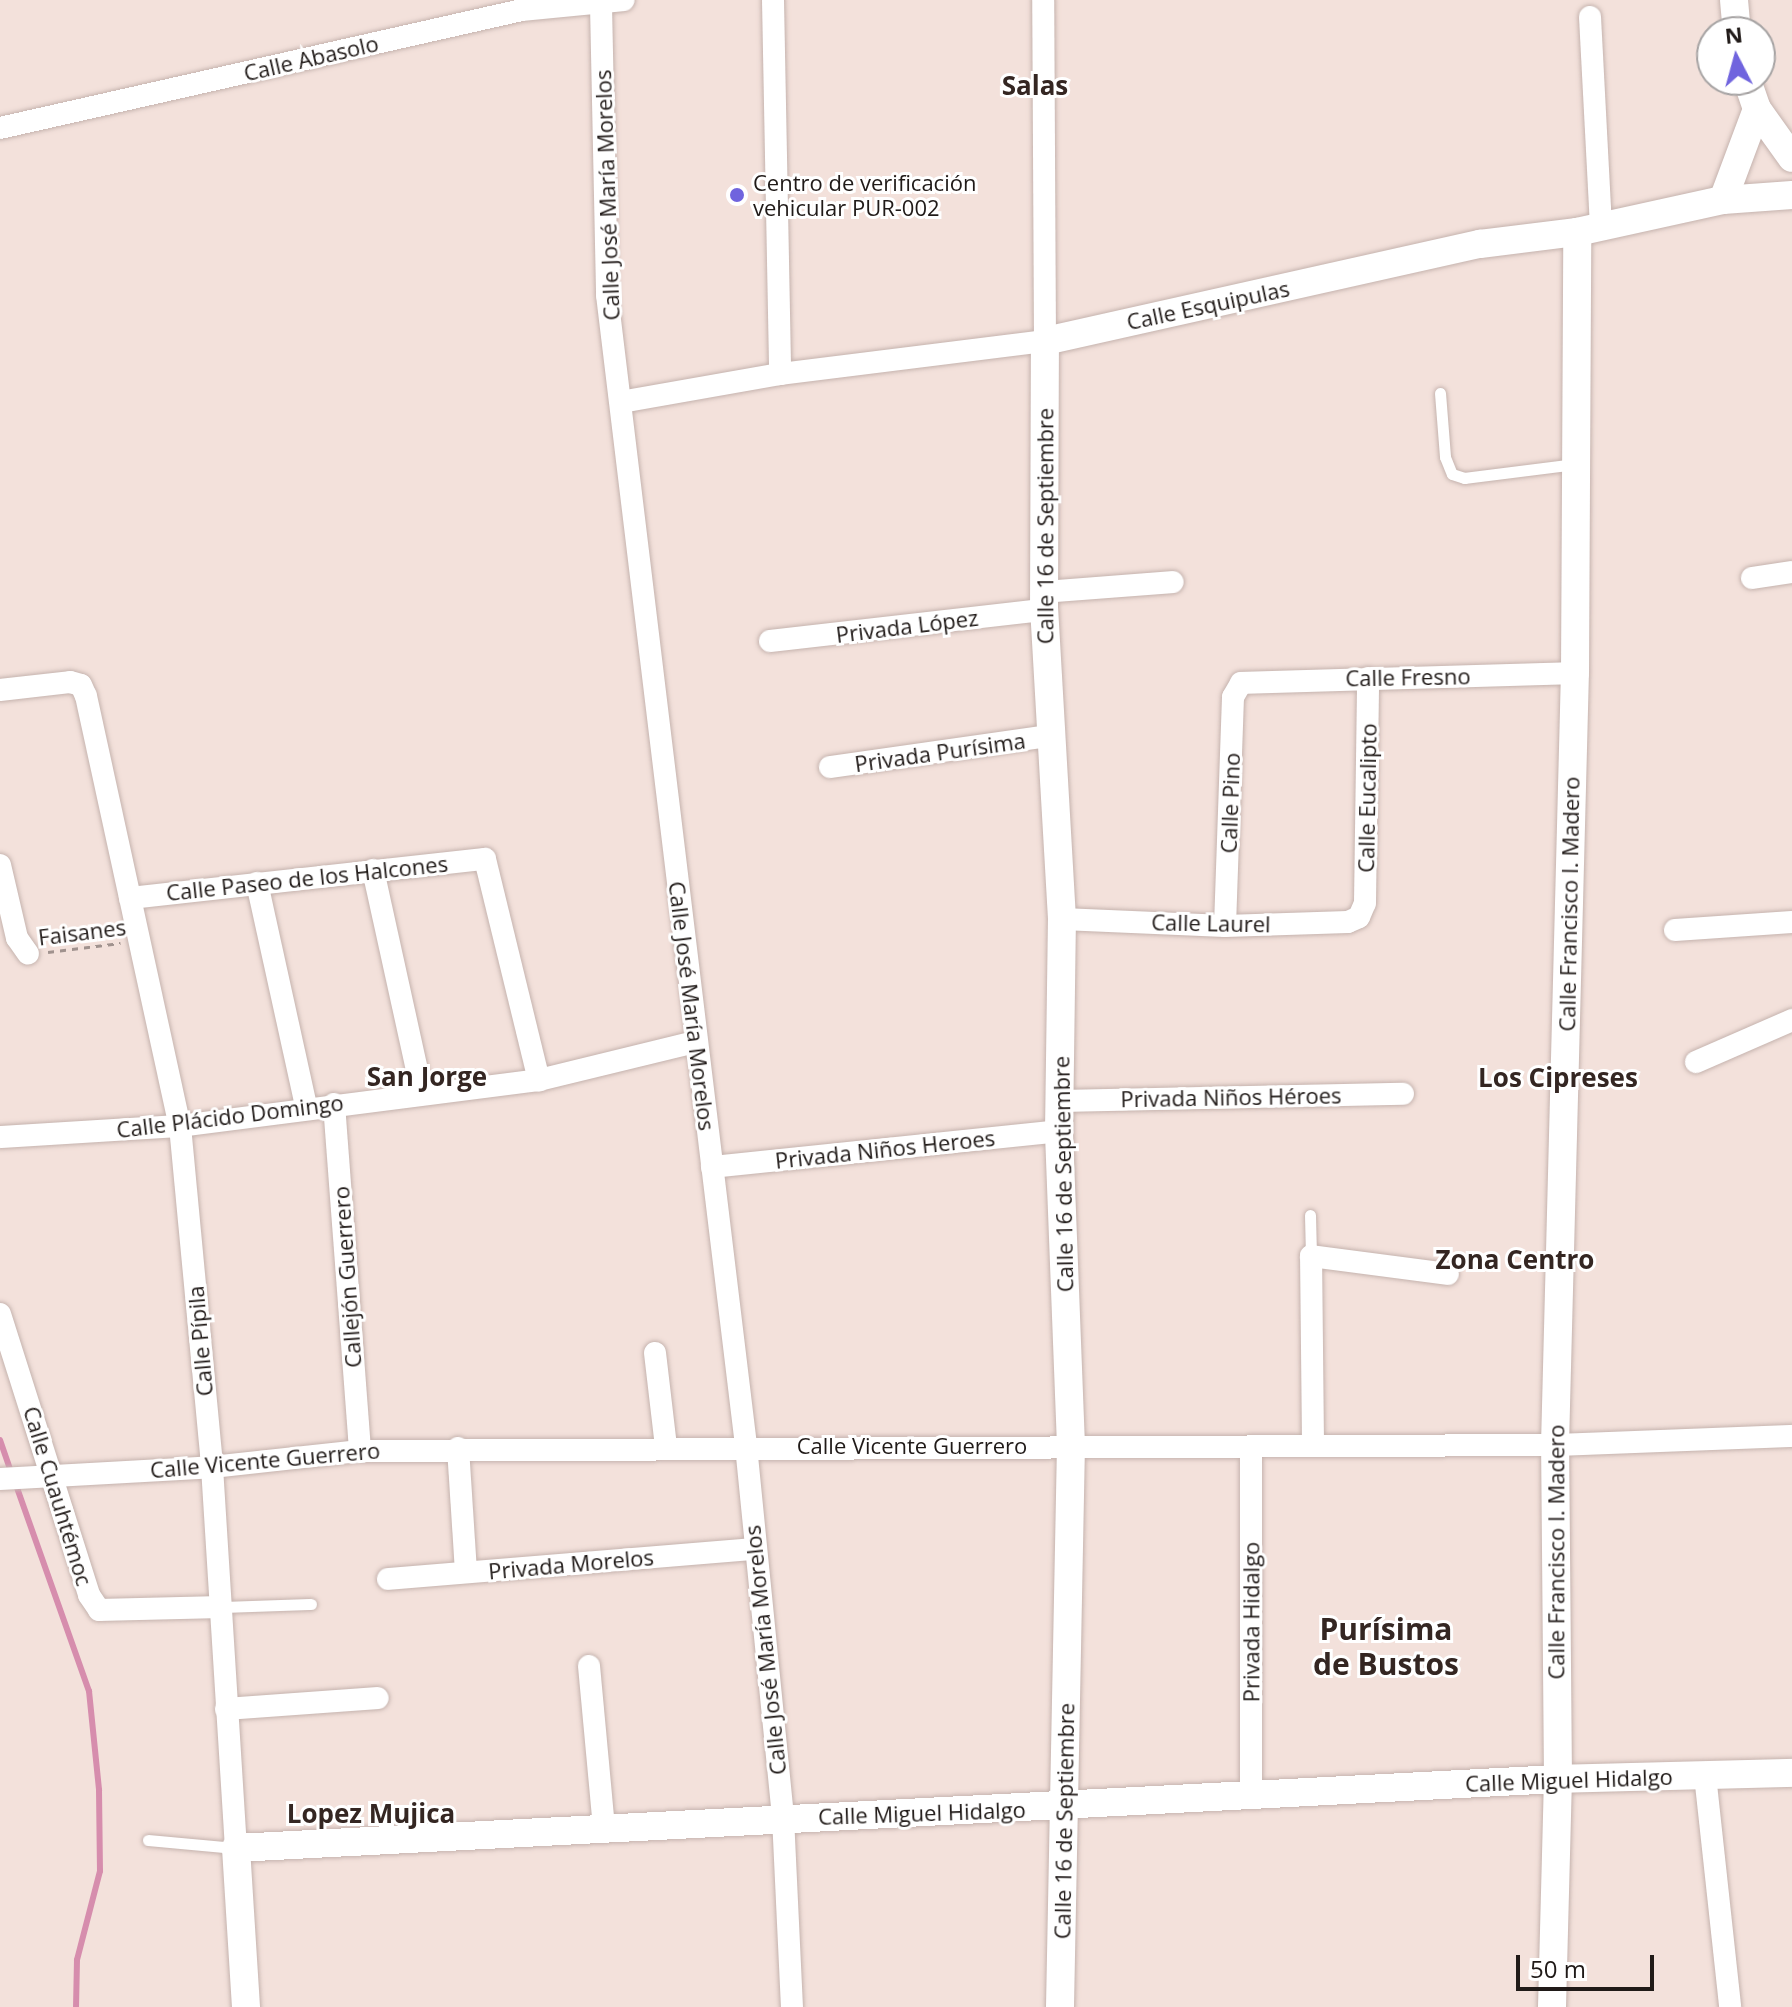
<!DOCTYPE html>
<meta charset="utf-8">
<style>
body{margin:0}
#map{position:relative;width:1792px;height:2007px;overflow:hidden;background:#f3e1db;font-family:"Open Sans",sans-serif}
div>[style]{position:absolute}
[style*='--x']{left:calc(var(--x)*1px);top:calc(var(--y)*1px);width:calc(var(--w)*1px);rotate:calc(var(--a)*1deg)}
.stream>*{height:6px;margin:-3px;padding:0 3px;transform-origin:3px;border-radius:3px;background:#d68dad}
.path>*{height:3px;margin-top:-1.5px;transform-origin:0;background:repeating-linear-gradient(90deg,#a0928e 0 6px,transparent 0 12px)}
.roads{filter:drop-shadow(0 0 2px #c5b3ae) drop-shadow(0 0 2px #c5b3ae)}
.service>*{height:11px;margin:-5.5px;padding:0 5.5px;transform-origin:5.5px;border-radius:5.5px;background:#fff}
.minor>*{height:22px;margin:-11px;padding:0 11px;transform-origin:11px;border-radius:11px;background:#fff}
.tertiary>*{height:28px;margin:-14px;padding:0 14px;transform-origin:14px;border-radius:14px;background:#fff}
.dots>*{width:22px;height:22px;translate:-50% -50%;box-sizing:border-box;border:4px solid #fff;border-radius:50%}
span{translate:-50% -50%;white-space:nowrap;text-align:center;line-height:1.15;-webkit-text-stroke:6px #fff;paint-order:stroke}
.street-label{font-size:22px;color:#201a18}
.poi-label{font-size:22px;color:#201a18}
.left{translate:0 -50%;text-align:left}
.quarter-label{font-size:26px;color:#342622;font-weight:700}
.district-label{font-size:30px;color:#342622;font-weight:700}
.north{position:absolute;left:1696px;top:16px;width:80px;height:80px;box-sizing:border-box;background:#fff;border:2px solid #a6a3a3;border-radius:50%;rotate:354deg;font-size:22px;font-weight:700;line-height:32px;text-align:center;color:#201a18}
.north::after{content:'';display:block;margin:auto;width:28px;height:36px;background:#7064de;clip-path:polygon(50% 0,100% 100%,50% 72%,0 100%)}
.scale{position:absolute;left:1516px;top:1955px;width:138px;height:36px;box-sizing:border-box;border:4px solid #201a18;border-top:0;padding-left:10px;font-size:24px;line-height:28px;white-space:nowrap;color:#201a18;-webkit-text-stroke:6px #fff;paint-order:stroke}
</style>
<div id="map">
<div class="stream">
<i style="--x:0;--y:1440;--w:36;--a:71"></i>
<i style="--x:16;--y:1485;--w:219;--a:70.5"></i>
<i style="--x:89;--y:1691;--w:100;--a:84.2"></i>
<i style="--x:99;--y:1790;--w:81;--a:89.3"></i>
<i style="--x:100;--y:1871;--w:92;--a:104.5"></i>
<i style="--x:77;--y:1960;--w:47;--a:91.2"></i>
</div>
<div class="path">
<i style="--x:48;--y:952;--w:73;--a:-7.1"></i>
</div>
<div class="roads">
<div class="service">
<i style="--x:1440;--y:393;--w:64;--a:85.5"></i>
<i style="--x:1445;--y:457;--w:18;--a:68"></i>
<i style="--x:1452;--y:474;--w:13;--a:18"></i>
<i style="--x:1464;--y:478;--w:112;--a:-7.2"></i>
<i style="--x:1310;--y:1215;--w:41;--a:88.6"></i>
<i style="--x:221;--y:1607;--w:90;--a:-1.9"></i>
<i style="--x:148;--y:1840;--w:87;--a:5.3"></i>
</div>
<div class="minor">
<i style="--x:773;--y:0;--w:374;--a:88.9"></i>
<i style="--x:601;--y:5;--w:290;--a:88.8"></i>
<i style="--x:607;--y:295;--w:1159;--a:83.11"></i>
<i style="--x:746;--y:1446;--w:373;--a:84.3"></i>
<i style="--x:783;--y:1817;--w:190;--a:87.3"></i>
<i style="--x:1590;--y:17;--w:210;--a:87"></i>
<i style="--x:0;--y:128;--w:535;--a:-12.74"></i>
<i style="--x:522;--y:10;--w:102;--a:-5.6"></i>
<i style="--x:621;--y:402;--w:161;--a:-10"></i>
<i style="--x:780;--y:374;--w:267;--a:-7.1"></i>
<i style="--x:1045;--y:341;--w:341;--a:-90.3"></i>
<i style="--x:1752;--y:578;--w:40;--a:-8.5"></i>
<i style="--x:1043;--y:592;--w:130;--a:-4.4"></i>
<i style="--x:770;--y:641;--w:276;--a:-6.5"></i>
<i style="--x:0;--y:690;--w:70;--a:-6.5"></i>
<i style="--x:70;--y:682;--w:11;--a:15"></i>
<i style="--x:81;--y:685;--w:12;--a:66"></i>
<i style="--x:86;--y:696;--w:440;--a:77.7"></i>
<i style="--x:180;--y:1126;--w:342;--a:84.6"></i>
<i style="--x:212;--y:1467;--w:382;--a:86.4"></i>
<i style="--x:830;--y:767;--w:221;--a:-8.1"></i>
<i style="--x:0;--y:865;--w:75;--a:76.9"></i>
<i style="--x:17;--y:938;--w:19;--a:55"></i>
<i style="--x:373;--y:870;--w:228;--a:77.6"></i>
<i style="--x:257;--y:883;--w:228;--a:77.6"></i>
<i style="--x:130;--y:898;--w:357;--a:-6.3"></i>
<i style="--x:485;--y:859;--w:228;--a:76.3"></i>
<i style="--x:1062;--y:919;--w:163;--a:2.5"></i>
<i style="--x:1225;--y:926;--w:123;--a:-1.9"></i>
<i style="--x:1348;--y:922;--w:12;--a:-24"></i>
<i style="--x:1359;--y:917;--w:15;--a:-67"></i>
<i style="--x:1365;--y:903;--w:225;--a:-89.2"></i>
<i style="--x:1225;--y:926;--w:229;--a:-88"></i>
<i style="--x:1233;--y:697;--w:16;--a:-60"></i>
<i style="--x:1241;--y:683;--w:334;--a:-1.7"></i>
<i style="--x:1675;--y:930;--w:117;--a:-3.9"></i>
<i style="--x:1696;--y:1062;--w:105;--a:-23.6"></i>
<i style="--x:1060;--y:1101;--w:343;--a:-1.2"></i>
<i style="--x:334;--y:1104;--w:348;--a:85.7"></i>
<i style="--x:0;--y:1137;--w:180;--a:-3.5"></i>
<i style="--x:180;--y:1126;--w:362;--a:-7.3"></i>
<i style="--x:539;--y:1080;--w:161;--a:-13.7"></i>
<i style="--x:712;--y:1167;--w:349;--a:-5.9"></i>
<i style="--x:0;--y:1314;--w:295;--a:72.4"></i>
<i style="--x:89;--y:1595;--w:18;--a:56"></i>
<i style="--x:99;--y:1610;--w:122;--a:-1.4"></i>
<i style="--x:655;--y:1353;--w:95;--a:83.3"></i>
<i style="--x:1313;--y:1443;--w:187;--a:-90.6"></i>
<i style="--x:1311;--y:1256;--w:138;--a:7.5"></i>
<i style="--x:1251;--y:1447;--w:350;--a:90"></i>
<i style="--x:458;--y:1448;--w:124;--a:86.3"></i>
<i style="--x:0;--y:1479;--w:212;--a:-3.2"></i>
<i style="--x:212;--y:1467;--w:149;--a:-6.2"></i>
<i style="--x:360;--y:1451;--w:1195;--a:-0.29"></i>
<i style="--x:1555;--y:1445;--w:237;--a:-2.2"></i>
<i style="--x:388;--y:1579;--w:366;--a:-4.7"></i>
<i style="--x:589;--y:1666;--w:164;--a:84.7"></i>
<i style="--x:226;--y:1709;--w:152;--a:-4.1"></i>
<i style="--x:1705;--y:1775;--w:233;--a:83.8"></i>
</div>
<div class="tertiary">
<i style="--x:1734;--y:0;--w:32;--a:85"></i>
<i style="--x:1747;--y:80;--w:31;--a:71"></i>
<i style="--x:1757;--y:109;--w:60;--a:54.5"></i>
<i style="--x:1723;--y:200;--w:97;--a:-69.5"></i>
<i style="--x:246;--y:2007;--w:159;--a:-93.6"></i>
<i style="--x:236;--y:1848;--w:1324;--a:-2.99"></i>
<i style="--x:1558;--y:1779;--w:234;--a:-1.5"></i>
<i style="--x:1060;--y:2007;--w:561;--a:-88.88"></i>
<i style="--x:1071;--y:1446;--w:315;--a:-92.2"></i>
<i style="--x:1059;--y:1131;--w:212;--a:-89.2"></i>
<i style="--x:1062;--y:919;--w:310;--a:-93.3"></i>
<i style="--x:1044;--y:610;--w:269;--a:-89.8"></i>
<i style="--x:1045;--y:341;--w:446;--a:-12.6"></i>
<i style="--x:1480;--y:244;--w:98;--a:-7.1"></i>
<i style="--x:1577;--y:232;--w:149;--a:-12.4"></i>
<i style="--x:1723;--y:200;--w:69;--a:-4.1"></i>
<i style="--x:1552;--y:2007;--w:228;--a:-88.5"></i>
<i style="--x:1558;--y:1779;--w:334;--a:-90.5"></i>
<i style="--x:1555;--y:1445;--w:772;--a:-88.52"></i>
<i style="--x:1575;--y:673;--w:441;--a:-89.7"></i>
</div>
</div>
<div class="dots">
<i style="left:737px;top:195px;background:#7064de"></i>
</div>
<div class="street-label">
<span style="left:311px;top:58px;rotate:-13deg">Calle Abasolo</span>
<span style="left:607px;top:195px;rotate:-92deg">Calle José María Morelos</span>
<span style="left:1208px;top:305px;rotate:-12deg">Calle Esquipulas</span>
<span style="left:1045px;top:526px;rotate:-90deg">Calle 16 de Septiembre</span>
<span style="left:907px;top:626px;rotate:-7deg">Privada López</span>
<span style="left:1408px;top:677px;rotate:-1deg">Calle Fresno</span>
<span style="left:940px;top:752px;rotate:-8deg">Privada Purísima</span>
<span style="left:1367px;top:798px;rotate:-89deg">Calle Eucalipto</span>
<span style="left:1230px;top:803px;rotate:-88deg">Calle Pino</span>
<span style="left:307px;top:878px;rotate:-6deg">Calle Paseo de los Halcones</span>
<span style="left:1569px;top:904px;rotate:-89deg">Calle Francisco I. Madero</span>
<span style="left:1211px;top:923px;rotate:1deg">Calle Laurel</span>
<span style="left:82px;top:932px;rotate:-7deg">Faisanes</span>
<span style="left:692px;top:1006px;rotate:83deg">Calle José María Morelos</span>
<span style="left:1231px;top:1097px;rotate:-1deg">Privada Niños Héroes</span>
<span style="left:230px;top:1116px;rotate:-7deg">Calle Plácido Domingo</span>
<span style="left:885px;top:1149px;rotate:-6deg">Privada Niños Heroes</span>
<span style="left:1063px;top:1174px;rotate:-91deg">Calle 16 de Septiembre</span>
<span style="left:347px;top:1277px;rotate:-94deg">Callejón Guerrero</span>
<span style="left:200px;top:1341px;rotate:-95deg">Calle Pípila</span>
<span style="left:912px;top:1446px">Calle Vicente Guerrero</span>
<span style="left:265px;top:1460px;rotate:-5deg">Calle Vicente Guerrero</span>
<span style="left:58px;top:1496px;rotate:73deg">Calle Cuauhtémoc</span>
<span style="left:1556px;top:1552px;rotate:-90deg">Calle Francisco I. Madero</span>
<span style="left:571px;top:1564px;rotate:-5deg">Privada Morelos</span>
<span style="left:1251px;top:1622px;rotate:-90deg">Privada Hidalgo</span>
<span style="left:765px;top:1650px;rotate:-96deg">Calle José María Morelos</span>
<span style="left:1569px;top:1780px;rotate:-2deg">Calle Miguel Hidalgo</span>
<span style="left:922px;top:1813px;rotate:-2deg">Calle Miguel Hidalgo</span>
<span style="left:1064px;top:1821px;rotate:-89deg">Calle 16 de Septiembre</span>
</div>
<div class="poi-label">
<span class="left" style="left:753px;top:195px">Centro de verificación<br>vehicular PUR-002</span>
</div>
<div class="quarter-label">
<span style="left:1035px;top:86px">Salas</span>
<span style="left:427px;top:1077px">San Jorge</span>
<span style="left:1558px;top:1078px">Los Cipreses</span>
<span style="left:1515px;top:1260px">Zona Centro</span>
<span style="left:371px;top:1814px">Lopez Mujica</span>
</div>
<div class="district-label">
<span style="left:1386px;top:1646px">Purísima<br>de Bustos</span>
</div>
<div class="north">N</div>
<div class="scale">50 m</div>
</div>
